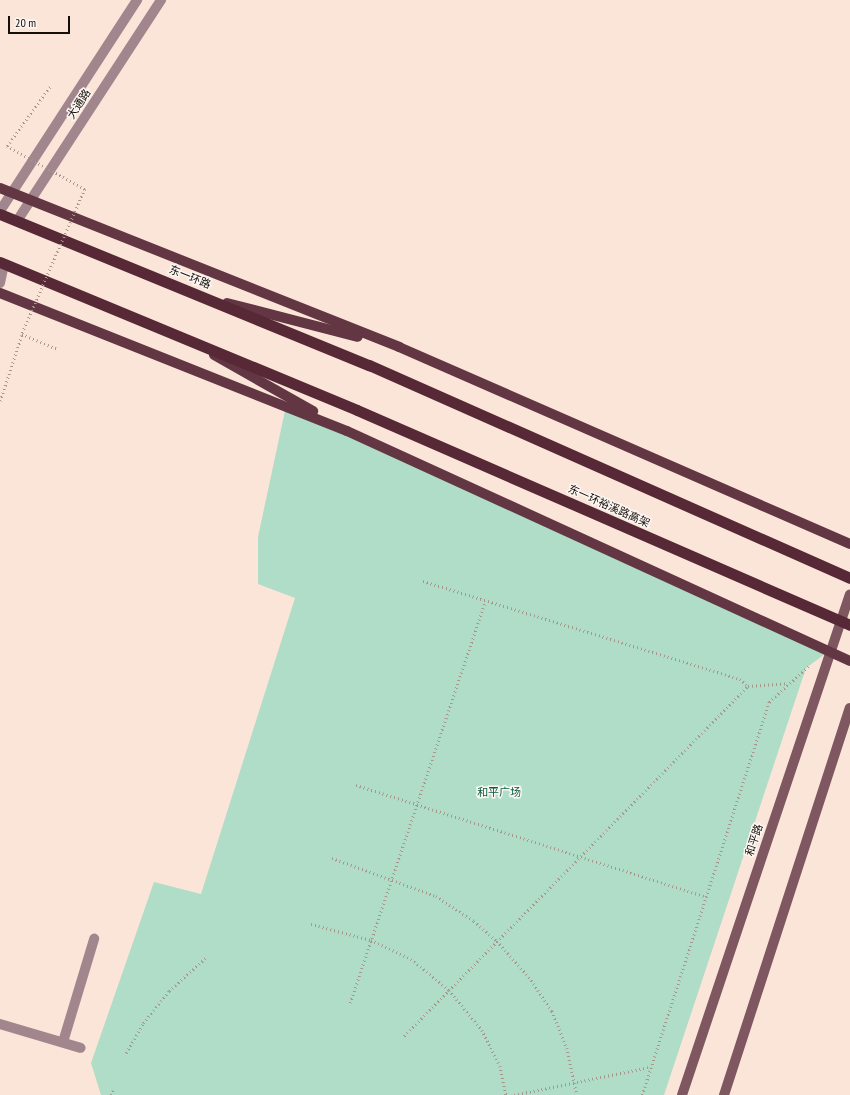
<!DOCTYPE html>
<meta charset="utf-8">
<style>
body{margin:0}
#map{position:relative;width:850px;height:1095px;overflow:hidden;background:#fbe5d8;font-family:"PT Sans Narrow","Noto Sans SC",sans-serif}
div>[style]{position:absolute}
[style*='--x']{left:calc(var(--x)*1px);top:calc(var(--y)*1px);width:calc(var(--w)*1px);rotate:calc(var(--a)*1deg)}
.green>*{inset:0;background:#afddc7}
.path>*{height:2.5px;margin-top:-1.25px;transform-origin:0;background:repeating-linear-gradient(90deg,#a7968b 0 1px,transparent 0 4px)}
.minor>*{height:10px;margin:-5px;padding:0 5px;transform-origin:5px;border-radius:5px;background:#a2868d}
.tertiary>*{height:10px;margin:-5px;padding:0 5px;transform-origin:5px;border-radius:5px;background:#a2868d}
.secondary>*{height:10px;margin:-5px;padding:0 5px;transform-origin:5px;border-radius:5px;background:#7e5761}
.primary>*{height:10px;margin:-5px;padding:0 5px;transform-origin:5px;border-radius:5px;background:#633643}
.trunk>*{height:11px;margin:-5.5px;padding:0 5.5px;transform-origin:5.5px;border-radius:5.5px;background:#572836}
.path-bridge>*{height:2.5px;margin-top:-1.25px;transform-origin:0;background:repeating-linear-gradient(90deg,#a7968b 0 1px,transparent 0 4px)}
.trunk-bridge>*{height:11px;margin:-5.5px;padding:0 5.5px;transform-origin:5.5px;border-radius:5.5px;background:#572836}
span{translate:-50% -50%;white-space:nowrap;text-align:center;line-height:1.15;-webkit-text-stroke:3px #fcf6f3;paint-order:stroke}
.street-label{font-size:11px;color:#160e08}
.park-label{font-size:11px;color:#075a3e}
.scale{position:absolute;left:8px;top:16px;width:62px;height:18px;box-sizing:border-box;border:2px solid #160e08;border-top:0;padding-left:5px;font-size:12px;line-height:14px;white-space:nowrap;color:#160e08;-webkit-text-stroke:3px #fcf6f3;paint-order:stroke}
</style>
<div id="map">
<div class="green">
<i style="clip-path:polygon(286px 406px,829px 651px,806px 668px,664px 1095px,101px 1095px,91px 1063px,154px 882px,201px 894px,295px 598px,258px 584px,258px 537px)"></i>
</div>
<div class="path">
<i style="--x:7;--y:146;--w:75;--a:-54.2"></i>
<i style="--x:0;--y:401;--w:71;--a:-71.8"></i>
<i style="--x:22;--y:334;--w:38;--a:23"></i>
<i style="--x:423;--y:581;--w:332;--a:17.2"></i>
<i style="--x:740;--y:679;--w:11;--a:41"></i>
<i style="--x:356;--y:785;--w:367;--a:17.7"></i>
<i style="--x:332;--y:858;--w:111;--a:20.1"></i>
<i style="--x:436;--y:896;--w:45;--a:33.3"></i>
<i style="--x:474;--y:921;--w:30;--a:41"></i>
<i style="--x:497;--y:941;--w:48;--a:48.4"></i>
<i style="--x:529;--y:977;--w:41;--a:55.9"></i>
<i style="--x:552;--y:1011;--w:40;--a:68"></i>
<i style="--x:567;--y:1048;--w:48;--a:78"></i>
<i style="--x:311;--y:924;--w:62;--a:14.9"></i>
<i style="--x:371;--y:940;--w:44;--a:25.4"></i>
<i style="--x:411;--y:959;--w:49;--a:39.2"></i>
<i style="--x:449;--y:990;--w:52;--a:50.5"></i>
<i style="--x:482;--y:1030;--w:40;--a:63.4"></i>
<i style="--x:500;--y:1066;--w:30;--a:78"></i>
<i style="--x:350;--y:1003;--w:424;--a:-71.4"></i>
<i style="--x:404;--y:1036;--w:491;--a:-45.5"></i>
<i style="--x:748;--y:686;--w:39;--a:-4"></i>
<i style="--x:126;--y:1053;--w:34;--a:-60"></i>
<i style="--x:143;--y:1023;--w:41;--a:-50.9"></i>
<i style="--x:169;--y:991;--w:52;--a:-41.9"></i>
<i style="--x:111;--y:1095;--w:5;--a:-68"></i>
<i style="--x:514;--y:1095;--w:140;--a:-11.6"></i>
<i style="--x:642;--y:1095;--w:413;--a:-72.1"></i>
<i style="--x:769;--y:702;--w:54;--a:-42"></i>
</div>
<div class="minor">
<i style="--x:0;--y:1024;--w:84;--a:16.5"></i>
<i style="--x:63;--y:1042;--w:108;--a:-73.2"></i>
</div>
<div class="tertiary">
<i style="--x:0;--y:211;--w:252;--a:-57"></i>
<i style="--x:17;--y:221;--w:264;--a:-56.9"></i>
<i style="--x:0;--y:283;--w:19;--a:-78"></i>
</div>
<div class="secondary">
<i style="--x:682;--y:1095;--w:528;--a:-71.46"></i>
<i style="--x:724;--y:1095;--w:407;--a:-72"></i>
</div>
<div class="primary">
<i style="--x:0;--y:188;--w:430;--a:21.7"></i>
<i style="--x:399;--y:347;--w:492;--a:23.6"></i>
<i style="--x:0;--y:293;--w:373;--a:21.7"></i>
<i style="--x:347;--y:431;--w:553;--a:24.57"></i>
<i style="--x:227;--y:303;--w:135;--a:14.5"></i>
<i style="--x:214;--y:355;--w:114;--a:29.5"></i>
</div>
<div class="trunk">
<i style="--x:0;--y:214;--w:399;--a:22.3"></i>
<i style="--x:369;--y:365;--w:526;--a:23.89"></i>
<i style="--x:0;--y:262;--w:386;--a:22.5"></i>
</div>
<div class="path-bridge">
<i style="--x:7;--y:146;--w:89;--a:28.9"></i>
<i style="--x:85;--y:189;--w:158;--a:113.5"></i>
</div>
<div class="trunk-bridge">
<i style="--x:357;--y:410;--w:538;--a:23.56"></i>
</div>
<div class="street-label">
<span style="left:79px;top:104px;rotate:-57deg">大通路</span>
<span style="left:190px;top:277px;rotate:22deg">东一环路</span>
<span style="left:609px;top:506px;rotate:24deg">东一环裕溪路高架</span>
<span style="left:754px;top:840px;rotate:-72deg">和平路</span>
</div>
<div class="park-label">
<span style="left:499px;top:792px">和平广场</span>
</div>
<div class="scale">20 m</div>
</div>
